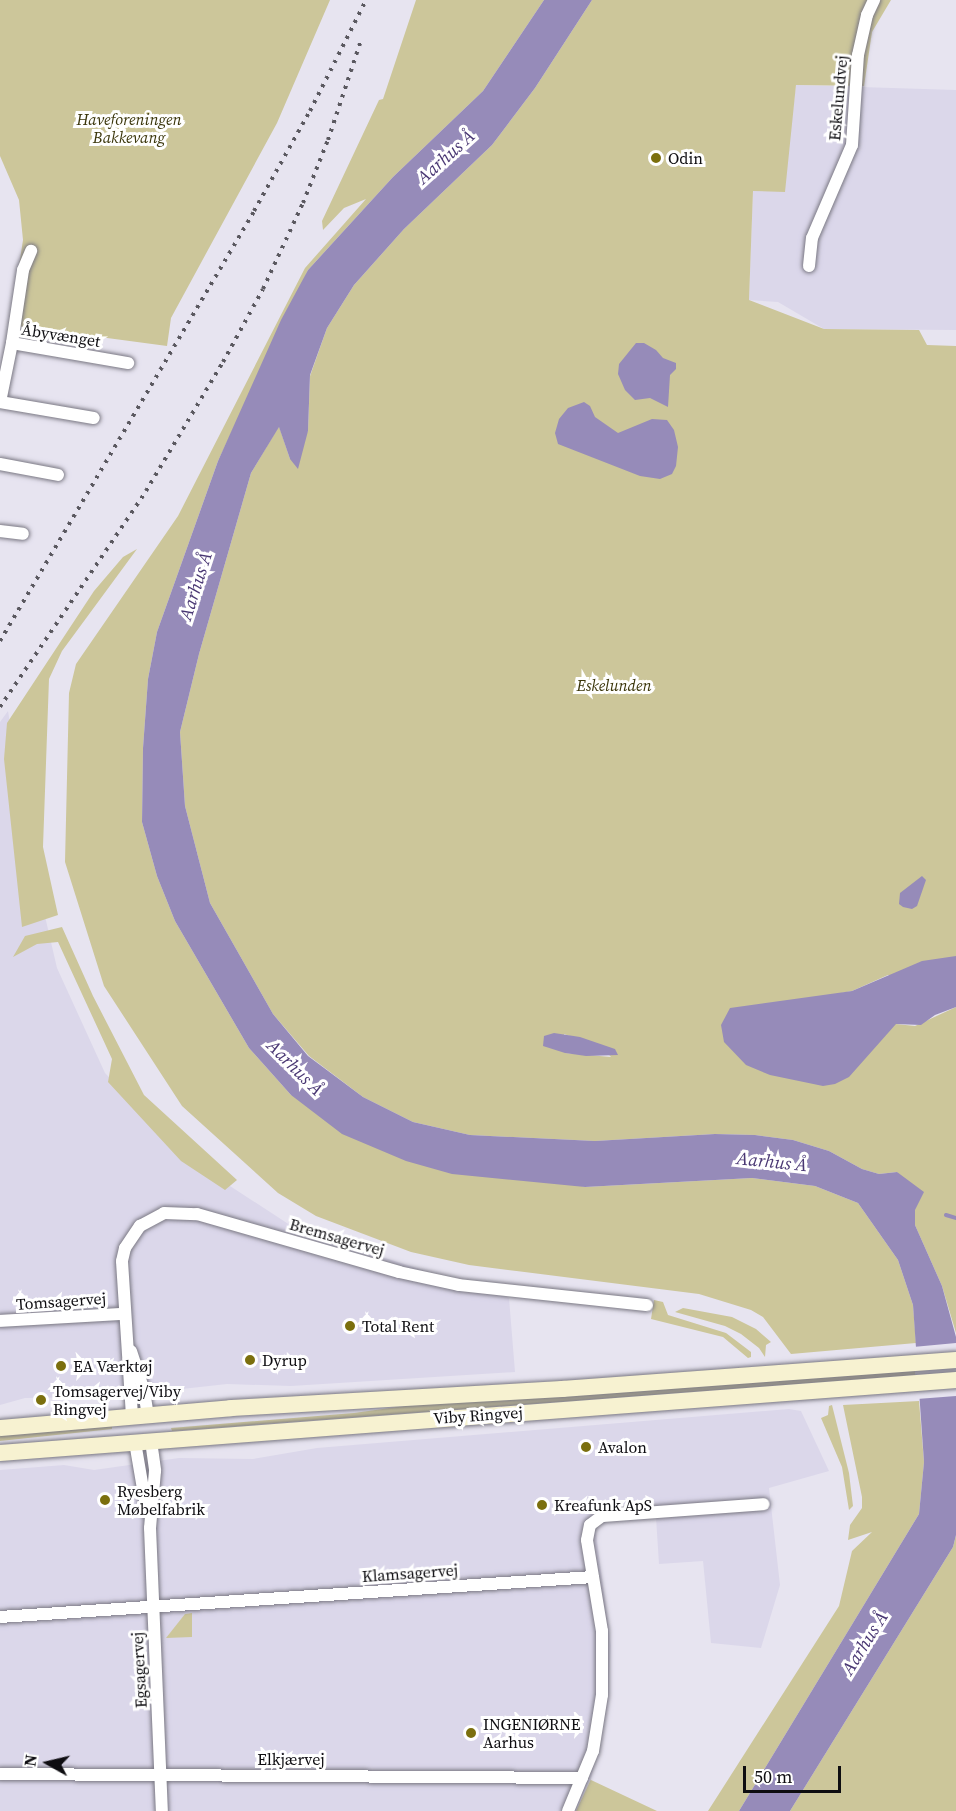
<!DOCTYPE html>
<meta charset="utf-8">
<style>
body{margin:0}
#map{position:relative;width:956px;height:1811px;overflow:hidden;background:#e7e4f0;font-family:"Source Serif 4",serif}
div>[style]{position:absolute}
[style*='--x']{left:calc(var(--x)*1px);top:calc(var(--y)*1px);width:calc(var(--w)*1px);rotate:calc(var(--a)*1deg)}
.built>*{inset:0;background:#dbd7ea}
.green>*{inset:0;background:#ccc69a}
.water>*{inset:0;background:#968bb9}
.pier>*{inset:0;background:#e7e4f0}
.stream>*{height:4px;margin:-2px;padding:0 2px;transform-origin:2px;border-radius:2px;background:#968bb9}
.roads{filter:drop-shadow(0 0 2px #7a7883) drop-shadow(0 0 2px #7a7883)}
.minor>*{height:12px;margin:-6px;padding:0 6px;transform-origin:6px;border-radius:6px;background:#fff}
.secondary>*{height:16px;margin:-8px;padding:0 8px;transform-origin:8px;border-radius:8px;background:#f7f2d1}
.rail>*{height:4px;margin-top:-2px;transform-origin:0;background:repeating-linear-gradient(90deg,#5a585f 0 3px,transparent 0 9px)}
.dots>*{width:16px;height:16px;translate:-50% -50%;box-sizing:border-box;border:3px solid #fff;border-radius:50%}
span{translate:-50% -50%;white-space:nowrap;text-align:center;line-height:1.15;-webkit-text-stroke:6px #fff;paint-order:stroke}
.street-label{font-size:16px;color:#0e0d11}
.park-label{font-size:16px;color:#3a350a;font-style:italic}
.poi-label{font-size:16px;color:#0e0d11}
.left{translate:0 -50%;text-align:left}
.water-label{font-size:18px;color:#493773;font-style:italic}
.north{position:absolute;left:18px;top:1733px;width:60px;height:60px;-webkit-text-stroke:4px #fff;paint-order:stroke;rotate:278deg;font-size:16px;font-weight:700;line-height:24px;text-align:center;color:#0e0d11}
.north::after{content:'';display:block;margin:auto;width:21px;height:27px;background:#0e0d11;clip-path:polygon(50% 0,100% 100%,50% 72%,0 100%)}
.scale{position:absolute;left:743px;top:1766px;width:98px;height:27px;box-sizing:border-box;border:3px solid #0e0d11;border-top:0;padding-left:8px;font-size:18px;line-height:21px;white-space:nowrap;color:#0e0d11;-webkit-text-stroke:4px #fff;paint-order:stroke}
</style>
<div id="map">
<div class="built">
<i style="clip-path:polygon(796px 85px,956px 90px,956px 330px,824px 329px,778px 302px,749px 300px,753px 190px,785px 175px)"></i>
<i style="clip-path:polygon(8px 711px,31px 856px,57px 968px,105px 1073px,181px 1154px,296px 1229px,509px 1298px,515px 1372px,291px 1386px,227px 1384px,110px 1397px,25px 1398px,0 1405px,0 722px)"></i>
<i style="clip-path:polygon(789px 1409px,801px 1411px,829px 1471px,769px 1488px,780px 1585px,761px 1648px,711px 1643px,703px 1561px,659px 1564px,655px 1502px,593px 1510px,611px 1646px,607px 1708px,591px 1779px,576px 1811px,0 1811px,0 1470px,64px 1465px,94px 1470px,179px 1458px,253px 1459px,317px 1448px)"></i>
</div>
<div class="green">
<i style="clip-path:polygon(0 0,330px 0,277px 123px,171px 318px,167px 346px,10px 325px,23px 240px,19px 200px,0 156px)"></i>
<i style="clip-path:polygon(416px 0,544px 0,483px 91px,393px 177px,308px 270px,218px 461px,157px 632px,148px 679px,143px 748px,142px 822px,157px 876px,175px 921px,249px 1048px,291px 1095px,585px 1187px,752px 1178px,815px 1186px,858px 1203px,898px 1260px,913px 1305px,916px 1343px,791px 1354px,763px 1317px,751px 1310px,699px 1294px,469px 1265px,411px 1252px,316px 1216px,278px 1193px,182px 1106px,104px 986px,65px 862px,69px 693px,76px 664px,178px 516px,305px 268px,366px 199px,344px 208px,323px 230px,322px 221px,379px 100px,383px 99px)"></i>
<i style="clip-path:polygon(evenodd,592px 0,891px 0,872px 32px,864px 86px,796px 85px,785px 192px,753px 191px,749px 300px,824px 329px,919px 330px,927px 345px,956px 346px,956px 1003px,888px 975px,852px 991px,821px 997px,896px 1024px,915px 1026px,956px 1007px,956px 1333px,942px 1286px,915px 1225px,915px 1210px,897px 1172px,879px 1174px,862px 1169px,829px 1151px,793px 1140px,755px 1135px,715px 1134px,595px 1141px,470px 1135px,413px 1122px,363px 1097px,309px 1056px,273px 1014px,210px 903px,185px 806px,180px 732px,199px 654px,251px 473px,279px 426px,290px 459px,308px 431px,310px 376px,327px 328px,354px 285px,404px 229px,492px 145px,535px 88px,592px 0,564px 1034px,602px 1047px,611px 1057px,565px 1053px,564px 1034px)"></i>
<i style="clip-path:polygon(137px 549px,62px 651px,49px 679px,43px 847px,58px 915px,22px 927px,4px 759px,7px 723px,94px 591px,123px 557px)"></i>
<i style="clip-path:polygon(62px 927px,93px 996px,144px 1095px,237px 1180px,225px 1190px,181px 1161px,108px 1082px,112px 1059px,58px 942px,37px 944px,13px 957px,25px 936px)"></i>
<i style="clip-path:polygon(654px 1300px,663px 1302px,668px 1315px,726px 1333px,751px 1352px,751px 1357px,748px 1358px,723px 1337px,651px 1319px)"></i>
<i style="clip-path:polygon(683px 1308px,732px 1317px,756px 1329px,771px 1342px,766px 1345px,765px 1357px,759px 1348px,741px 1334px,725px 1326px,675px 1312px)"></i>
<i style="clip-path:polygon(927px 1370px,928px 1374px,172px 1431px,171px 1428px,354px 1413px,404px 1406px)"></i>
<i style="clip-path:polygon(919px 1401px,924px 1462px,919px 1514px,739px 1811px,708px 1811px,839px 1606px,852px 1551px,872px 1532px,848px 1540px,850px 1525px,862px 1508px,862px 1497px,843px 1405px)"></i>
<i style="clip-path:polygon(832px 1405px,849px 1473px,853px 1506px,849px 1510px,842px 1467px,821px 1418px,828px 1415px,829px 1406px)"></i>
<i style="clip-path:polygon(112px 1426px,112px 1429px,0 1441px,0 1436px)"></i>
<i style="clip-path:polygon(956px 1535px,956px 1811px,790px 1811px,953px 1547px)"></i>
<i style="clip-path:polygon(192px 1613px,192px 1637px,166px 1638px,185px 1614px)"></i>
<i style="clip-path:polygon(591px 1779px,591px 1780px,657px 1811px,576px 1811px)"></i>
</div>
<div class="water">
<i style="clip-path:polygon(544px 0,592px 0,535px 88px,492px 145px,404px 229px,354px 285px,327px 328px,310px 375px,308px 431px,298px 469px,290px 459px,279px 427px,251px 473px,199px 654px,180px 732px,185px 806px,210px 903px,273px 1014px,308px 1056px,363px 1097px,413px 1122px,470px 1135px,595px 1141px,715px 1134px,755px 1135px,793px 1140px,829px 1151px,862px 1169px,879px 1174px,897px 1172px,924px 1192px,915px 1210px,915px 1225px,942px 1286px,956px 1337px,956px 1535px,953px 1547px,790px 1811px,739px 1811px,919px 1514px,924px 1462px,913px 1305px,898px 1260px,858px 1203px,815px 1186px,752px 1178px,585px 1187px,452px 1174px,406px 1161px,342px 1134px,291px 1095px,249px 1048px,175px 921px,157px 876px,142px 822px,143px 748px,148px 679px,157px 632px,218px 461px,281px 320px,308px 270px,393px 177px,483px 91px)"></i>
<i style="clip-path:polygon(636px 343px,644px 343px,656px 350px,663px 358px,676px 363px,676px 369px,670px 375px,668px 407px,650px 398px,635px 400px,625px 390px,618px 374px,619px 364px)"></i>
<i style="clip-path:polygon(584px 402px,590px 406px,595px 417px,618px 433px,652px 419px,667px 420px,674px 430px,678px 447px,676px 466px,672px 474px,660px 479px,640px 476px,558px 444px,555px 433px,559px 419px,568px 408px)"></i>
<i style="clip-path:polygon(922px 876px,926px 880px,917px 906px,912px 909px,903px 907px,899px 904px,900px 893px)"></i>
<i style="clip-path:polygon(956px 956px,956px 1007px,935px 1015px,921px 1025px,896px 1024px,849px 1077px,835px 1084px,823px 1086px,770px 1075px,746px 1065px,724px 1042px,721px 1025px,730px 1008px,852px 991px,922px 961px)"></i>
<i style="clip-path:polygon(554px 1033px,580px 1037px,615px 1049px,618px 1055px,586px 1056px,565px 1053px,543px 1046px,544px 1036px)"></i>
</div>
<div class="pier">
<i style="clip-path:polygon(956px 1343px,956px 1396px,917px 1399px,913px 1347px)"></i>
</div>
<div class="stream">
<i style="--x:946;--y:1215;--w:10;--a:17"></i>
</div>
<div class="roads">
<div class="minor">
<i style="--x:809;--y:266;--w:28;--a:-84"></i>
<i style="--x:812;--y:238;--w:101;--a:-66.7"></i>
<i style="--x:852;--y:145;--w:90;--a:-86.2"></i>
<i style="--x:858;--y:55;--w:41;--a:-77.3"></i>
<i style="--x:867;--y:15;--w:17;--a:-65"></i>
<i style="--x:12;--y:343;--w:74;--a:-81.4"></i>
<i style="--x:23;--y:270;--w:21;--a:-67"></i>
<i style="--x:0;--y:402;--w:60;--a:-78.5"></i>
<i style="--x:12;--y:343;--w:118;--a:9.8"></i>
<i style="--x:0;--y:402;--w:95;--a:9.7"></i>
<i style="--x:0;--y:464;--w:59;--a:10.7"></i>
<i style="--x:0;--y:531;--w:23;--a:7"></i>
<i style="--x:0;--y:1321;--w:123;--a:-3.3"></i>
<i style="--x:131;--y:1351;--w:42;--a:72"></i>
<i style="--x:144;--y:1391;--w:24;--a:81"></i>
<i style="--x:132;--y:1416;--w:155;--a:-93.7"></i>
<i style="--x:122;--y:1261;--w:13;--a:-77"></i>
<i style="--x:125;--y:1248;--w:27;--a:-56"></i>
<i style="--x:140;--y:1226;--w:27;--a:-28"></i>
<i style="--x:164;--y:1213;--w:33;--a:2"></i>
<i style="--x:197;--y:1214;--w:210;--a:16"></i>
<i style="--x:399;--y:1272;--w:61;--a:12.2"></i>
<i style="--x:459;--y:1285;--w:189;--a:6.1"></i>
<i style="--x:151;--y:1441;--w:30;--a:82"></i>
<i style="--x:155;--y:1471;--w:57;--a:95"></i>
<i style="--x:150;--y:1528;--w:283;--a:87.6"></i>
<i style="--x:135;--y:1442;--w:71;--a:80.3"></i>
<i style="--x:0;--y:1617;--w:594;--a:-3.86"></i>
<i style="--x:0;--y:1774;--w:582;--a:0.39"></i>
<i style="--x:568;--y:1811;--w:65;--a:-67.4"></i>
<i style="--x:593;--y:1751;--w:57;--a:-80.9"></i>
<i style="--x:602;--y:1695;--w:64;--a:-90"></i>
<i style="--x:602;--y:1631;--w:92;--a:-99.4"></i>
<i style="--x:587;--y:1540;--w:15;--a:-79"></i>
<i style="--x:590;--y:1525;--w:15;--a:-37"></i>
<i style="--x:602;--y:1516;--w:162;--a:-4.2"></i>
</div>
<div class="secondary">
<i style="--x:0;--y:1428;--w:232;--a:-4.9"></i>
<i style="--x:231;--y:1408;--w:332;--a:-3.3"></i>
<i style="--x:562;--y:1389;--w:395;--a:-4.2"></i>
<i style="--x:0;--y:1453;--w:959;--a:-4.37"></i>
</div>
</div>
<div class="rail">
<i style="--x:0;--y:641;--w:499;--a:-59.4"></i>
<i style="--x:254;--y:211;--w:115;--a:-60.8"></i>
<i style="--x:310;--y:111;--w:124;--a:-63.2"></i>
<i style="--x:0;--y:707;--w:261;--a:-55.9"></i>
<i style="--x:146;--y:491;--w:150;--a:-59.2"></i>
<i style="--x:223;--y:362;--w:83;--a:-61.3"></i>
<i style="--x:263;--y:289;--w:95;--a:-65.1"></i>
<i style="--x:303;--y:203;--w:68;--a:-68.4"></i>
<i style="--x:328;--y:140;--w:105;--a:-71.7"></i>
</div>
<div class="dots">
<i style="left:656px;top:158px;background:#7b6f0e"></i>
<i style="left:350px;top:1326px;background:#7b6f0e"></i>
<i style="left:250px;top:1360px;background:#7b6f0e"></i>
<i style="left:61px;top:1366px;background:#7b6f0e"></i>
<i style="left:41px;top:1400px;background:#7b6f0e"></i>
<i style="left:586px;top:1447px;background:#7b6f0e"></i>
<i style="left:105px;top:1500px;background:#7b6f0e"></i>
<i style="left:542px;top:1505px;background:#7b6f0e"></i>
<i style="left:471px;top:1733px;background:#7b6f0e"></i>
</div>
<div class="street-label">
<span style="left:838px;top:98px;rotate:-85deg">Eskelundvej</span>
<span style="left:61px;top:335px;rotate:9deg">Åbyvænget</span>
<span style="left:337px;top:1237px;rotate:16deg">Bremsagervej</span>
<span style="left:61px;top:1301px;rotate:-4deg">Tomsagervej</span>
<span style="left:478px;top:1415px;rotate:-4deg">Viby Ringvej</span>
<span style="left:410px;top:1573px;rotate:-4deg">Klamsagervej</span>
<span style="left:139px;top:1670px;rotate:-93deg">Egsagervej</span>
<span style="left:291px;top:1759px">Elkjærvej</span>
</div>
<div class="park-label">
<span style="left:129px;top:128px">Haveforeningen<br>Bakkevang</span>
<span style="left:614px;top:685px">Eskelunden</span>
</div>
<div class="poi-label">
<span class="left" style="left:668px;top:158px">Odin</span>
<span class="left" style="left:362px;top:1326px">Total Rent</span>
<span class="left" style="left:262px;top:1360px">Dyrup</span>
<span class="left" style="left:73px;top:1366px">EA Værktøj</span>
<span class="left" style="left:53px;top:1400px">Tomsagervej/Viby<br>Ringvej</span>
<span class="left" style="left:598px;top:1447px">Avalon</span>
<span class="left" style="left:117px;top:1500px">Ryesberg<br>Møbelfabrik</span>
<span class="left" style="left:554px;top:1505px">Kreafunk ApS</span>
<span class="left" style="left:483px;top:1733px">INGENIØRNE<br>Aarhus</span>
</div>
<div class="water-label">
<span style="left:446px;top:157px;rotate:-42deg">Aarhus Å</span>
<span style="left:196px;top:586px;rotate:-72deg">Aarhus Å</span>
<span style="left:295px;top:1068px;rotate:45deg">Aarhus Å</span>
<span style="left:772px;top:1162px;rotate:6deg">Aarhus Å</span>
<span style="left:865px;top:1643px;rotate:-58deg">Aarhus Å</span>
</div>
<div class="north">N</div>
<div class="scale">50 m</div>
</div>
